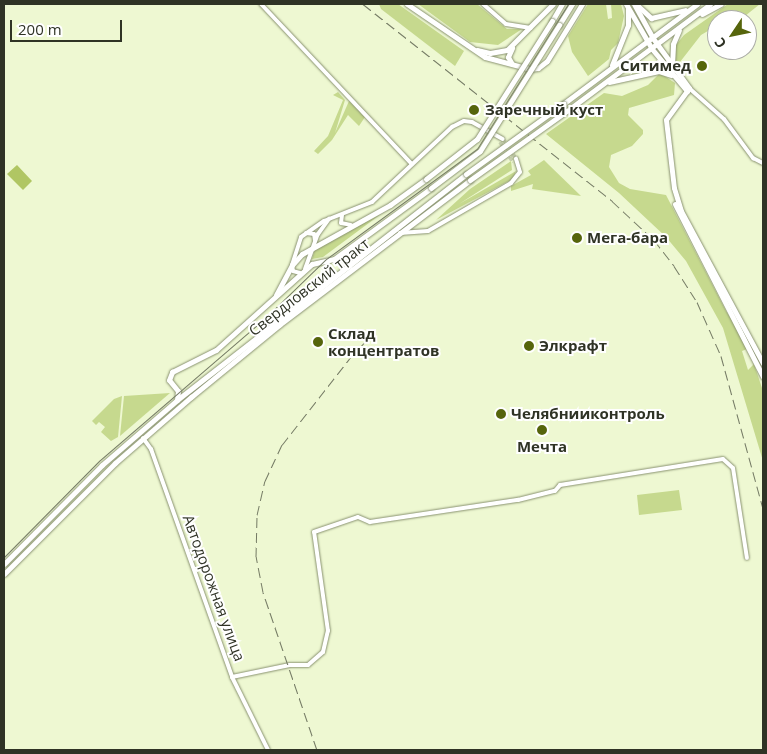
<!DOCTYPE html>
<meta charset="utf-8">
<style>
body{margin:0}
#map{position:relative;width:767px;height:754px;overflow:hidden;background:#eef8d2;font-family:"Open Sans",sans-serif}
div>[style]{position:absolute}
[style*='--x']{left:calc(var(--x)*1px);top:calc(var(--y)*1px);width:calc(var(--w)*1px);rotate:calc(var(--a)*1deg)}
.green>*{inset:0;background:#c6d98e}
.water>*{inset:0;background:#b0c663}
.minor-tunnel>*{height:4px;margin-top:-2px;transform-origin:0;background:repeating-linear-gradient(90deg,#c8d1af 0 4px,transparent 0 6px)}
.roads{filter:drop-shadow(0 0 1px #899270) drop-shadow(0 0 1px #899270)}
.minor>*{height:4px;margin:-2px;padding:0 2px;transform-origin:2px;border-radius:2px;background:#fff}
.major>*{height:5px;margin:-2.5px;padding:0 2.5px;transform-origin:2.5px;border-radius:2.5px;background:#fff}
.tram>*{height:1px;margin:-0.5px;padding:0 0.5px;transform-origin:0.5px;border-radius:0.5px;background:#737963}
.rail>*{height:1px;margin-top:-0.5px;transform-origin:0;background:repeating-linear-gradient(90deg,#737963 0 10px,transparent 0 15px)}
.bridges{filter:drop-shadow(0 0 1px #899270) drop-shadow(0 0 1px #899270)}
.major-bridge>*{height:5px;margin:-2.5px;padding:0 2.5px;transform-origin:2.5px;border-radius:2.5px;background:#fff}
.dots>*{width:14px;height:14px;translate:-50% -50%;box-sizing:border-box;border:2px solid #fff;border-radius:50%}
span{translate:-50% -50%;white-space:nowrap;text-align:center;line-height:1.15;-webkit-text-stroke:4px #fff;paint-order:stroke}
.poi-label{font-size:15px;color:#2f3325;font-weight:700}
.right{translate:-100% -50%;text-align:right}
.left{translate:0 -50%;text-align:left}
.street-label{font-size:15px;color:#2f3325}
.frame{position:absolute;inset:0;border:5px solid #2f3325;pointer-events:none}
.north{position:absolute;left:707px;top:10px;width:50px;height:50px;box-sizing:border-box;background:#fff;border:1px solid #acada8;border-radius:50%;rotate:236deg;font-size:14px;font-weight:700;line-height:20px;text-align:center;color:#2f3325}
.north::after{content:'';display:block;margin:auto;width:18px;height:22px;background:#56650c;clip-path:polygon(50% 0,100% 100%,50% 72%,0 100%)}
.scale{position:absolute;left:10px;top:20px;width:112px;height:22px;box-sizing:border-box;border:2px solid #2f3325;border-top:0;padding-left:6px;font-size:15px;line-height:18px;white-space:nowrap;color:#2f3325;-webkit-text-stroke:4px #fff;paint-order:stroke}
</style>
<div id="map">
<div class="green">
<i style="clip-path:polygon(379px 4px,398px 4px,464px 51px,455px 66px,381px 9px)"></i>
<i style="clip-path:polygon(418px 4px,477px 4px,507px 29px,522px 29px,498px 45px,470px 42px)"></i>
<i style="clip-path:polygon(588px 4px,606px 4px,608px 19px,612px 18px,611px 4px,621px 4px,624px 16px,618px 43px,611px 50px,609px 59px,588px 76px,572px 52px,568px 36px)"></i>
<i style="clip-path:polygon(728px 4px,760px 4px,740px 20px,717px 20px,717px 32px,713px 28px,701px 35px,680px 62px,673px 63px,676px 45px,684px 35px)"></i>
<i style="clip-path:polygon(660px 73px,675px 83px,674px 95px,629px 108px,628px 115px,643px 130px,643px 134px,632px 146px,611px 155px,609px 167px,619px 183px,630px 189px,666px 195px,726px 311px,743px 337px,747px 349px,742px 351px,748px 370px,754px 364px,763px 391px,763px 461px,723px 328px,686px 261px,666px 237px,619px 193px,546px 134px,604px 93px,622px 96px,648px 85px)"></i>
<i style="clip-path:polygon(338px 92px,345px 100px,335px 133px,349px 101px,365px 117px,359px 126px,348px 115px,332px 140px,318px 154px,314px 151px,328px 136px,343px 100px,333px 95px)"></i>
<i style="clip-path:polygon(544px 160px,548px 164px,581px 196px,532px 189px,533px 184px,511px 191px,511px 186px,531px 175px,528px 171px)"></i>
<i style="clip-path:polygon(511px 161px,512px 170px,459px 204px,516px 171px,513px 179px,436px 220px,470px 189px)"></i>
<i style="clip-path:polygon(381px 214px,323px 257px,312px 259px,315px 249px)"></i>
<i style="clip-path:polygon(170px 393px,120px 436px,124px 396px)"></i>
<i style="clip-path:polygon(122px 396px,118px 437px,111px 441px,101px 432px,105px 427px,99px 422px,96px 425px,92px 421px,114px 399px)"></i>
<i style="clip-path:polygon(679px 490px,682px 510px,639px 515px,637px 495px)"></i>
</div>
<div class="water">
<i style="clip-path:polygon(17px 165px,32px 181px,23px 190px,7px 174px)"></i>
</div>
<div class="minor-tunnel">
<i style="--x:503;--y:139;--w:24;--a:57"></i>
<i style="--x:500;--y:142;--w:24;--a:57"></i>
</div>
<div class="roads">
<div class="minor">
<i style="--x:261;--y:4;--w:220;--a:46.7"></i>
<i style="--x:483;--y:4;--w:30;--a:41"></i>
<i style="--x:506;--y:24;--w:25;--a:9"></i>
<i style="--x:689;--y:88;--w:47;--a:41.5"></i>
<i style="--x:724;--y:119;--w:49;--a:53.4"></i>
<i style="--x:753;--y:158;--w:11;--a:27"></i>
<i style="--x:342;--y:215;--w:8;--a:97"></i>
<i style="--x:341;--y:223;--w:10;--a:11"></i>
<i style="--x:306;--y:233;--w:8;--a:7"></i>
<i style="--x:314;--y:234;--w:6;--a:81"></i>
<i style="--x:400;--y:233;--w:28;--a:-4"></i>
<i style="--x:428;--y:231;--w:96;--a:-30"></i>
<i style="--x:511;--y:183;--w:14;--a:-51"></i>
<i style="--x:520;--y:172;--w:14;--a:-107"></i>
<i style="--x:305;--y:269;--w:37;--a:-70"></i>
<i style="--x:318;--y:234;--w:19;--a:-54"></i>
<i style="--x:300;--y:273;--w:7;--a:-164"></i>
<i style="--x:293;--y:271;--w:6;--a:-99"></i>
<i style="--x:292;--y:265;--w:29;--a:-72"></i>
<i style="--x:301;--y:237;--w:28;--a:-35"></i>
<i style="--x:324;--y:221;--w:52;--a:-21.6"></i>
<i style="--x:372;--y:202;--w:110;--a:-43.2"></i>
<i style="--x:452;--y:127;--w:13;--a:-27"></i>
<i style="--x:464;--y:121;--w:8;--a:7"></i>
<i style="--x:472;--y:122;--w:35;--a:29"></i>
<i style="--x:143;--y:438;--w:14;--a:54"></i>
<i style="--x:151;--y:449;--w:242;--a:70.4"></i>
<i style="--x:232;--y:677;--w:81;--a:63.7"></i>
<i style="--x:232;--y:677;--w:59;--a:-11.7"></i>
<i style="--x:290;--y:665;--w:18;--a:0"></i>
<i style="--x:308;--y:665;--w:20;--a:-41"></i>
<i style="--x:323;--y:652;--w:22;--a:-77"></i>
<i style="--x:328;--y:631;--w:100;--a:-98"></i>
<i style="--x:314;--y:532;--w:46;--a:-18.8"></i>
<i style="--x:358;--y:517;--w:13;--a:23"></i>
<i style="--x:370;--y:522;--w:150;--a:-8.5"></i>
<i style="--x:518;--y:500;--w:38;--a:-14"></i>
<i style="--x:555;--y:491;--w:8;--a:-50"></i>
<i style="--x:560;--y:485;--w:165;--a:-9.1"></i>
<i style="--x:723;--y:459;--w:13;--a:42"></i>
<i style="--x:733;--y:468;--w:91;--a:81.2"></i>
</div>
<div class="major">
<i style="--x:407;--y:4;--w:94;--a:34.2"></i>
<i style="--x:485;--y:57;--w:47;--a:14.9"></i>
<i style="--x:530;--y:69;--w:8;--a:-7"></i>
<i style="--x:538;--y:68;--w:11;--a:-38"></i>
<i style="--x:547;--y:61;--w:67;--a:-58.4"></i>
<i style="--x:626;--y:4;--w:52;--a:60"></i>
<i style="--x:652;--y:49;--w:55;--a:50.2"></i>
<i style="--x:634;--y:4;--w:38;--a:61"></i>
<i style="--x:652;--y:37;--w:63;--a:54"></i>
<i style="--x:689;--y:88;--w:39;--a:126"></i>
<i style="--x:666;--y:120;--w:68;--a:83.3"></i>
<i style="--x:674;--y:188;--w:24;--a:73"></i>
<i style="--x:681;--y:211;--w:173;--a:61.7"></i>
<i style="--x:636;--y:4;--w:21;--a:43"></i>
<i style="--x:651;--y:18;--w:35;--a:-13"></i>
<i style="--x:702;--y:14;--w:21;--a:-28"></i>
<i style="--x:552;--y:21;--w:20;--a:-60"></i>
<i style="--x:559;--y:25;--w:25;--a:-58"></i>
<i style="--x:477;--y:50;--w:13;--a:13"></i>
<i style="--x:490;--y:53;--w:17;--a:-10"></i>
<i style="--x:507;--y:50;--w:65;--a:-45"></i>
<i style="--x:512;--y:64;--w:8;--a:-120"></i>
<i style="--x:508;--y:57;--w:10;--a:-66"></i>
<i style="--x:612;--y:65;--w:43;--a:-68.2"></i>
<i style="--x:628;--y:25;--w:16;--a:-90"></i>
<i style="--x:672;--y:65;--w:21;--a:-87"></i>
<i style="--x:673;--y:44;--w:15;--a:-67"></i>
<i style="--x:609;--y:82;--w:51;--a:-12.4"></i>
<i style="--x:659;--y:71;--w:13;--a:18"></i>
<i style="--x:563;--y:104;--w:167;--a:-36.7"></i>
<i style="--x:568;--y:110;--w:177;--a:-36.7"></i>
<i style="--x:675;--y:204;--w:194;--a:63"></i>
<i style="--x:276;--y:295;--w:34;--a:-62"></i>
<i style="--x:292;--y:265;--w:15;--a:-48"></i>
<i style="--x:302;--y:254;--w:101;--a:-29.1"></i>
<i style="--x:390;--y:205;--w:44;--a:-35.8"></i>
<i style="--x:177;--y:400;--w:9;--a:-84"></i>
<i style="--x:178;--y:391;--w:14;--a:-129"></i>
<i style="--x:169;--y:380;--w:9;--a:-69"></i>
<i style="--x:172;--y:372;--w:49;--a:-26.6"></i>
<i style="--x:216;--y:350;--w:129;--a:-41.9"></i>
<i style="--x:312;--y:264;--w:23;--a:-13"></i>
<i style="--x:334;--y:259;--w:120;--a:-36.2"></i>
<i style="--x:4;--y:564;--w:139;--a:-45.3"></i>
<i style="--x:102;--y:465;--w:99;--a:-40.9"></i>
<i style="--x:177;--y:400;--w:367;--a:-38"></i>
<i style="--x:4;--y:574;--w:157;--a:-45"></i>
<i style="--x:115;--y:463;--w:101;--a:-41"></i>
<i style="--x:191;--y:397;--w:114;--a:-39.3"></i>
<i style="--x:279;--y:325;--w:240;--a:-37.2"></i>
</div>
</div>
<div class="tram">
<i style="--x:4;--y:557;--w:136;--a:-45.3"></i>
<i style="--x:100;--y:460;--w:216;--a:-40.7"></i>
<i style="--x:264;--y:319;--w:86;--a:-44.1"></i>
<i style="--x:326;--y:259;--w:187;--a:-36.1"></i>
<i style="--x:477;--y:149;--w:171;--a:-57.9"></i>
</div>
<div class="rail">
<i style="--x:363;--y:4;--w:318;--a:38.3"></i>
<i style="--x:612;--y:201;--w:57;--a:42.9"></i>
<i style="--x:654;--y:240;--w:33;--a:52"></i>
<i style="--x:674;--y:266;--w:43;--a:57.4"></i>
<i style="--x:697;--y:302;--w:59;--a:66"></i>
<i style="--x:721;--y:356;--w:158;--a:74.6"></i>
<i style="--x:317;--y:750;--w:167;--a:-108.9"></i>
<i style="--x:263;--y:592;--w:36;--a:-101"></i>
<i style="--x:256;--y:557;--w:42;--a:-88.6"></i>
<i style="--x:257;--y:515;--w:35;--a:-77"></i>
<i style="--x:265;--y:481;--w:40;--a:-65"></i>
<i style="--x:282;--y:445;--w:110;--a:-52"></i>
<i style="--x:350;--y:358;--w:34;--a:-47"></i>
</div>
<div class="bridges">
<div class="major-bridge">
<i style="--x:466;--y:174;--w:120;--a:-35.8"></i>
<i style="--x:426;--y:179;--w:65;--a:-38.1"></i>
<i style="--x:477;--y:139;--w:140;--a:-57.6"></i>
<i style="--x:470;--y:180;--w:120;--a:-35.5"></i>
<i style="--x:431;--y:188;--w:61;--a:-37.1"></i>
<i style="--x:480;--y:151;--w:149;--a:-57.9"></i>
</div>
</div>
<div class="dots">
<i style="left:702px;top:66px;background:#56650c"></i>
<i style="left:474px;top:110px;background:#56650c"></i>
<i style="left:577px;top:238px;background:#56650c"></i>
<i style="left:318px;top:342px;background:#56650c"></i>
<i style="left:529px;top:346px;background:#56650c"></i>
<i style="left:501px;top:414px;background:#56650c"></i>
<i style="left:542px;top:430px;background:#56650c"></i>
</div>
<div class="poi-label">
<span class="right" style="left:691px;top:66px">Ситимед</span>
<span class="left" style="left:485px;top:110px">Заречный куст</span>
<span class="left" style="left:587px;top:238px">Мега-бара</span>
<span class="left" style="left:328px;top:342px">Склад<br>концентратов</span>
<span class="left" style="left:539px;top:346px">Элкрафт</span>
<span class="left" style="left:511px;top:414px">Челябнииконтроль</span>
<span style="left:542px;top:447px">Мечта</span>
</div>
<div class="street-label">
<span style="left:309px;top:287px;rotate:-38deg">Свердловский тракт</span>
<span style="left:214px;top:588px;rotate:70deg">Автодорожная улица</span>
</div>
<div class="frame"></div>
<div class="north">С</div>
<div class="scale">200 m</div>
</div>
